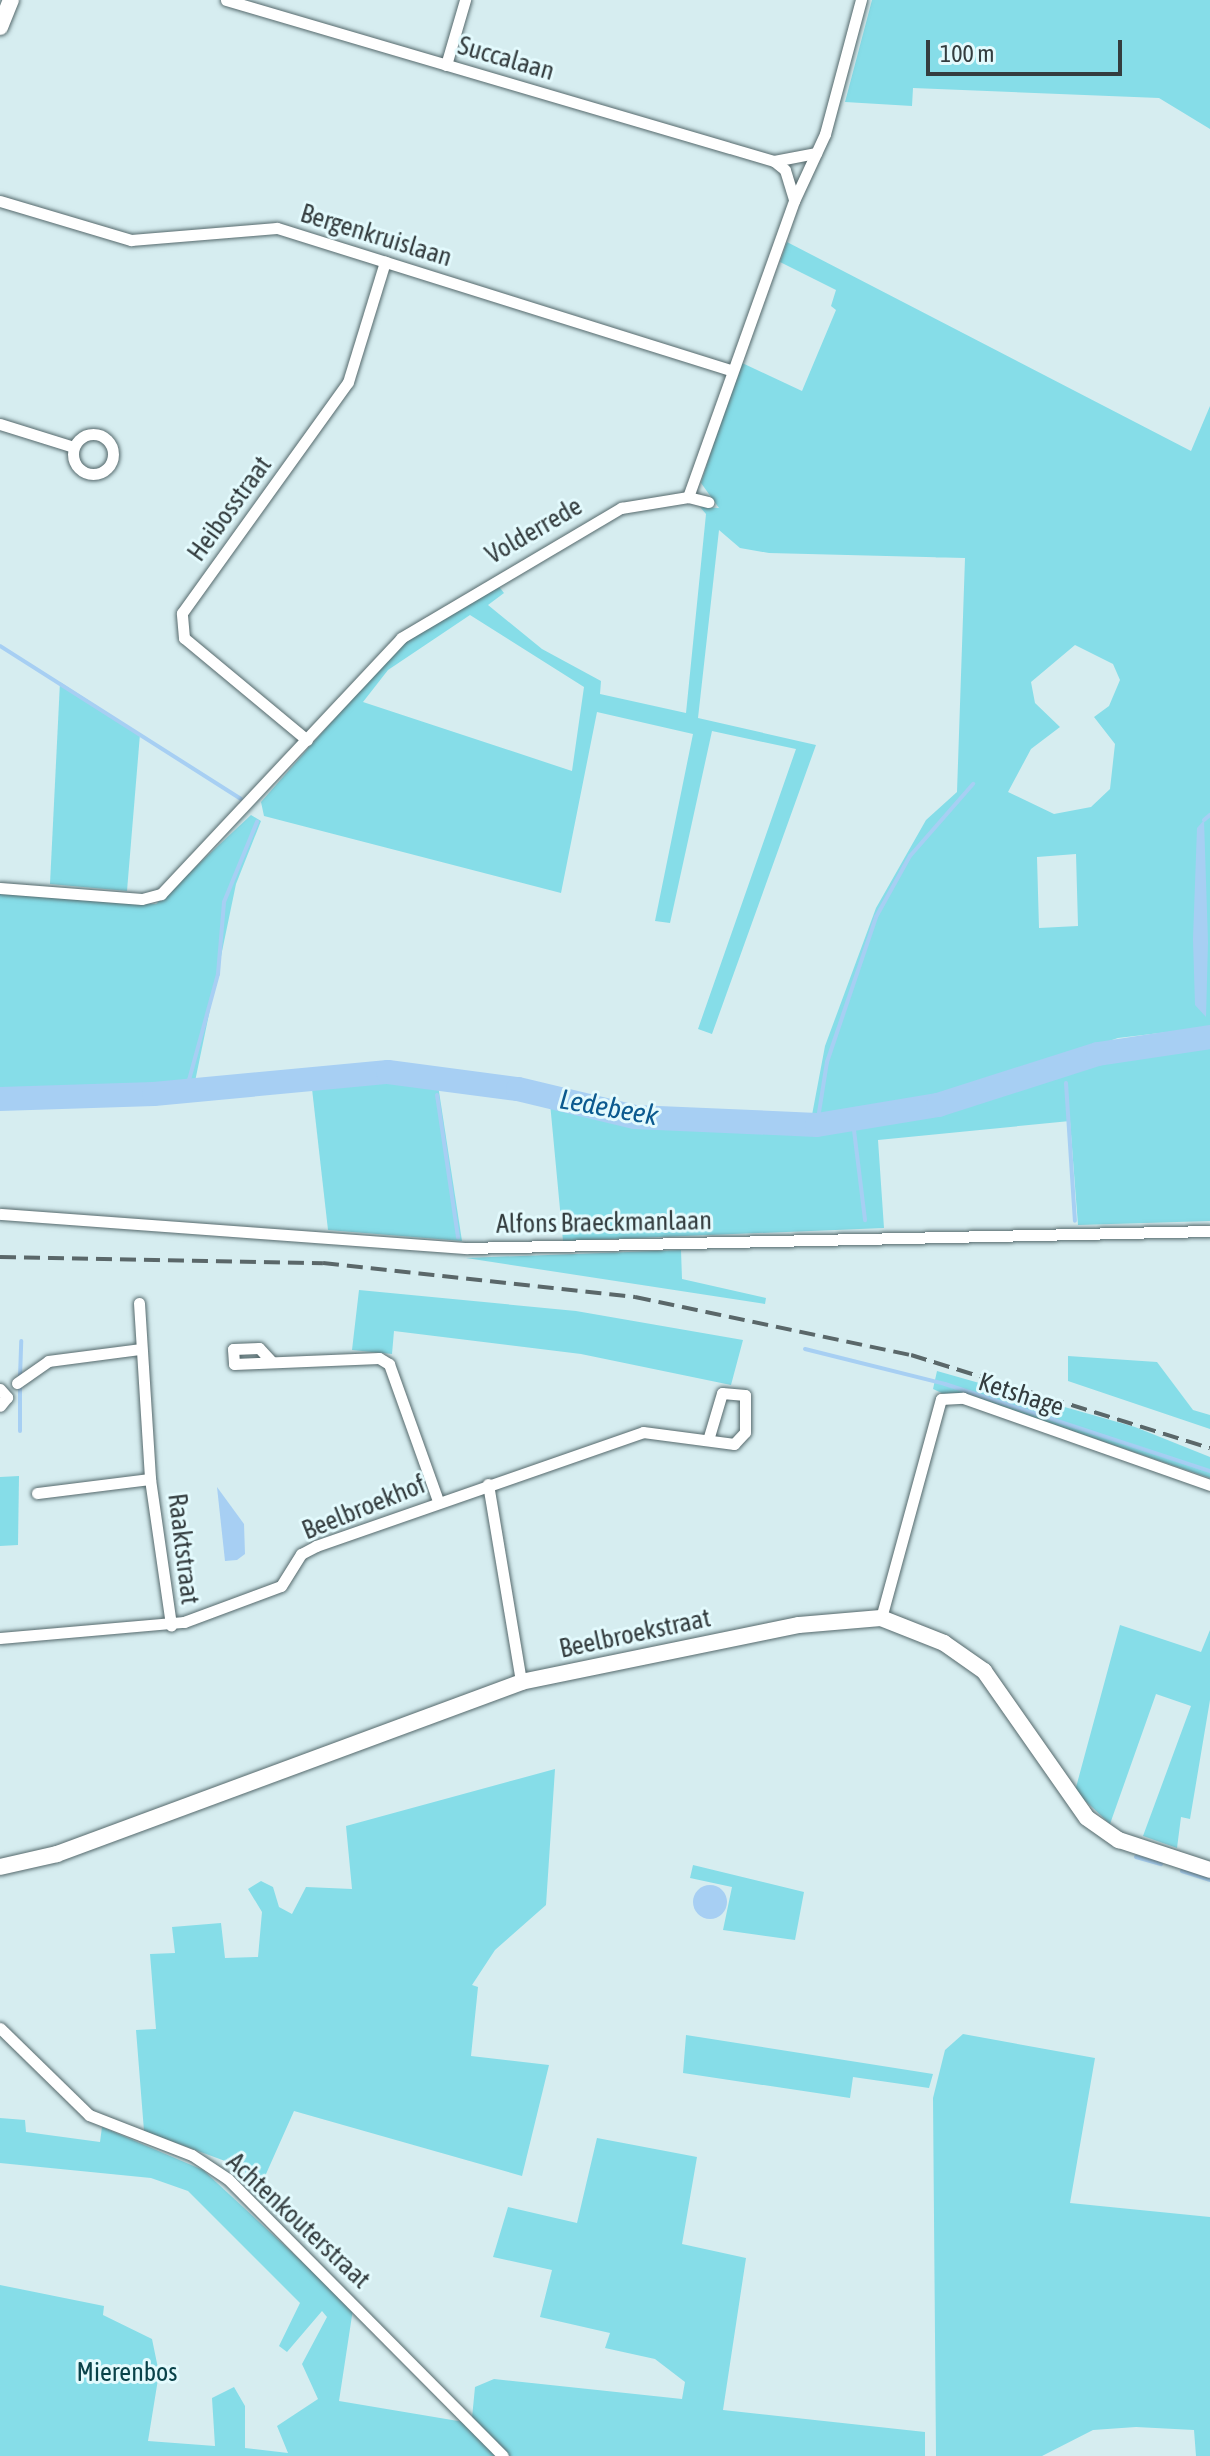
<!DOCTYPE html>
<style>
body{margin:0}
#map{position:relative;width:1210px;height:2456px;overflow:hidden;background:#d6edf0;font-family:"Asap Condensed",sans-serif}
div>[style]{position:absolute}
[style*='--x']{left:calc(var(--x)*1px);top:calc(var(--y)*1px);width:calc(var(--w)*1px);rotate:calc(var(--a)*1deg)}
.green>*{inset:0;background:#86dde8}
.water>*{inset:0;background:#a7cff3}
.round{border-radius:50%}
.stream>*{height:4px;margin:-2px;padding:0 2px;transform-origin:2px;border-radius:2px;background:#a7cff3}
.river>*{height:24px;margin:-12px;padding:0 12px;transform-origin:12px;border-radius:12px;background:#a7cff3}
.roads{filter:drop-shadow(0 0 2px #55696c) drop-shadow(0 0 2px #55696c)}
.street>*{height:11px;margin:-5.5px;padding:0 5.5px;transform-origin:5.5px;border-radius:5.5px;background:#fff}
.street>.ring{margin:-5.5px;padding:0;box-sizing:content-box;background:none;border:11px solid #fff;border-radius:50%}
.secondary>*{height:16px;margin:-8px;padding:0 8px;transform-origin:8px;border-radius:8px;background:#fff}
.rail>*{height:4px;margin-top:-2px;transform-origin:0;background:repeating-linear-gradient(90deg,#5a6769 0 16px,transparent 0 24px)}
span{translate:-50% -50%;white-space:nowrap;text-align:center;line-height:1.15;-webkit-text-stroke:6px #e3fafd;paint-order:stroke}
.street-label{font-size:26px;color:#343d3f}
.park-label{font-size:26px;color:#094249}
.water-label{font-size:28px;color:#0c5a8f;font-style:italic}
.scale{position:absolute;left:926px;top:40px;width:196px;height:36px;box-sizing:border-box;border:4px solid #343d3f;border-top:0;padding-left:10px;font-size:24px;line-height:28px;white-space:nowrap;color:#343d3f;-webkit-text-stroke:6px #e3fafd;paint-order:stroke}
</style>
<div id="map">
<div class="green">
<i style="clip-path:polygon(872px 0,1210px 0,1210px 129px,1159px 98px,913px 88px,912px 106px,845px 102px)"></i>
<i style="clip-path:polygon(evenodd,787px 242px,1191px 451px,1210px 406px,1210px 1027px,1118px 1038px,936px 1099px,812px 1115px,825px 1046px,876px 908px,926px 820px,957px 792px,965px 558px,769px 553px,740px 548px,719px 530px,698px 718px,816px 745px,712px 1034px,698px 1029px,796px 749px,712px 731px,670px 923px,655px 921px,693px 734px,597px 712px,561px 893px,264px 816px,261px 802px,402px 642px,496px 583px,504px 593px,488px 605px,542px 649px,601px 681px,600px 694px,686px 713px,706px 514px,700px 507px,719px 508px,701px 483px,740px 362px,802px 391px,836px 310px,831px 306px,836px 290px,780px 262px,787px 242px,470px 615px,584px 687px,572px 771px,363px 702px,388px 670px,470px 615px,787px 242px,1075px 645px,1113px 664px,1120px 680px,1109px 706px,1094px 717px,1115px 744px,1110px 789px,1091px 807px,1054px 814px,1008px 792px,1031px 749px,1060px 727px,1035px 703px,1031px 682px,1075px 645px,787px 242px,1076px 854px,1078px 926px,1039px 928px,1037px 857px,1076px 854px)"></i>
<i style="clip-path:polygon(60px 682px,140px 734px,127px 891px,50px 884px)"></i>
<i style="clip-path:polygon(251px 815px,261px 821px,236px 884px,192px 1096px,0 1104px,0 894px,156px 904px)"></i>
<i style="clip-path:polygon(1210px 1040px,1210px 1221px,1078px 1225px,1070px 1121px,878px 1140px,884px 1228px,563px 1241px,550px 1103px,635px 1123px,853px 1131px,1101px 1057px)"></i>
<i style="clip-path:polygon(389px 1076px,438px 1085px,462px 1241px,328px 1230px,311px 1080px)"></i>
<i style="clip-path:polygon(681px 1250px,682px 1279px,766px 1298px,765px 1304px,466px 1258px)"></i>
<i style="clip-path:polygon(359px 1290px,576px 1311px,743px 1340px,731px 1385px,581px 1354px,394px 1331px,392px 1354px,352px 1350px)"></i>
<i style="clip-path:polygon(1068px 1356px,1157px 1362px,1193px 1410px,1210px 1415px,1210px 1429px,1068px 1381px)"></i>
<i style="clip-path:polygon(937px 1371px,1135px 1427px,1210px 1457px,1210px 1478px,961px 1393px,944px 1394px,933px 1389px)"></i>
<i style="clip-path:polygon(19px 1476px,18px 1545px,0 1546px,0 1477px)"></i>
<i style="clip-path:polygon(1120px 1625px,1201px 1652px,1210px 1630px,1210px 1700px,1190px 1819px,1181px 1817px,1177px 1848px,1143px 1836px,1191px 1706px,1156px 1694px,1110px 1824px,1075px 1791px)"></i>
<i style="clip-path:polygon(555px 1769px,546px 1905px,495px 1950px,472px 1985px,478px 1987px,471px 2056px,549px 2065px,522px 2176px,294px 2111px,262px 2183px,251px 2191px,244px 2168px,144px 2131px,136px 2030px,156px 2029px,150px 1954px,175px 1953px,172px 1927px,221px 1923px,225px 1958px,258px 1957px,262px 1912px,248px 1889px,261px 1881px,273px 1887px,279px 1907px,292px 1914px,306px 1887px,352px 1889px,346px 1826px)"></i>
<i style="clip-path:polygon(693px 1865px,804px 1892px,795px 1940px,723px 1930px,732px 1887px,690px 1878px)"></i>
<i style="clip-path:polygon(963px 2034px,1095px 2058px,1070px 2203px,1210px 2217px,1210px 2456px,1196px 2456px,1194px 2430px,1136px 2427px,1093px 2430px,1042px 2456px,936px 2456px,933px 2098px,945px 2050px)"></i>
<i style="clip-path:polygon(686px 2035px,933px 2074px,929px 2088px,853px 2077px,850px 2098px,683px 2073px)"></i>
<i style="clip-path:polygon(0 2118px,25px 2120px,26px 2132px,100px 2142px,102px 2127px,203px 2170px,353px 2309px,339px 2401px,464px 2422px,496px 2456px,0 2456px,0 2285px,104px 2306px,103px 2315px,152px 2339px,159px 2373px,148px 2441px,215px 2446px,212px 2398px,234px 2387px,245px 2406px,245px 2448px,288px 2453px,277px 2426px,318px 2399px,302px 2364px,327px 2317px,322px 2311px,287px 2352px,279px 2346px,300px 2303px,188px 2191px,151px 2178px,0 2163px)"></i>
<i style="clip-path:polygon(597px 2138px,697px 2157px,682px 2244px,746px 2258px,723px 2410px,925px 2432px,925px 2456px,508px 2456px,472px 2418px,475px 2387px,494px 2379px,682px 2399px,685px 2382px,655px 2359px,605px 2348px,610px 2333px,540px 2317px,552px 2270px,493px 2257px,508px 2207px,577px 2223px)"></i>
</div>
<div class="water">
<i style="clip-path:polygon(1204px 820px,1208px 942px,1206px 1017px,1195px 1005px,1193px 939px,1197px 828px)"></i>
<i style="clip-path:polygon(217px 1487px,244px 1524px,245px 1554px,237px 1560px,225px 1561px)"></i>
<i class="round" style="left:693px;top:1885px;width:34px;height:34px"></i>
</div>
<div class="stream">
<i style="--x:0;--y:646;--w:285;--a:32.4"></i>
<i style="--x:1204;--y:820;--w:8;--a:-40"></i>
<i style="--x:436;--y:1078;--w:6;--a:90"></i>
<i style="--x:1066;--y:1083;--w:138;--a:86.3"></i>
<i style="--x:186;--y:1091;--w:121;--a:-74.7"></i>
<i style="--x:218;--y:974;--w:72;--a:-85.2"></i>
<i style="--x:224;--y:902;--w:87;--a:-67.6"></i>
<i style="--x:437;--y:1095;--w:144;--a:81.6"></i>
<i style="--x:853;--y:1122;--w:99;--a:83"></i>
<i style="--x:817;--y:1125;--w:64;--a:-81"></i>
<i style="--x:827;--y:1062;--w:153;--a:-71.3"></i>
<i style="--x:876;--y:917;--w:70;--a:-60.9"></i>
<i style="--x:910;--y:856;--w:96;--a:-48.8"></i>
<i style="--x:805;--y:1349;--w:144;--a:14"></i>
<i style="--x:945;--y:1384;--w:279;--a:18.2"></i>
<i style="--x:20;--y:1377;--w:36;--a:-88"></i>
<i style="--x:20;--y:1431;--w:46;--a:-90"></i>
<i style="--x:1136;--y:1857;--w:26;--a:16"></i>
<i style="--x:1182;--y:1871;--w:29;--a:18"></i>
</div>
<div class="river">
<i style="--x:0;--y:1099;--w:154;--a:-1.9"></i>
<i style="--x:154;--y:1094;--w:235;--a:-5.4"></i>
<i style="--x:388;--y:1072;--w:131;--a:7.5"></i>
<i style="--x:518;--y:1089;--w:120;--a:13.5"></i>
<i style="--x:635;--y:1117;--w:182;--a:2.5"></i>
<i style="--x:817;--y:1125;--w:123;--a:-9.4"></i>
<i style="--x:938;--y:1105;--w:168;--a:-17.7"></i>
<i style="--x:1098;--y:1054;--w:113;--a:-8.6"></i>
</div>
<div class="roads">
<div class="street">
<i style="--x:226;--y:0;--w:571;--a:16.37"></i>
<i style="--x:774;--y:161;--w:43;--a:-10.8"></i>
<i style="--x:446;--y:65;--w:68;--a:-73.7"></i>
<i style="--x:774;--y:161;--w:14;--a:39"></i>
<i style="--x:785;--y:170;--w:31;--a:73"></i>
<i style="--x:0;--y:201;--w:137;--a:16.6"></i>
<i style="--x:131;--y:240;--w:146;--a:-4.7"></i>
<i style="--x:277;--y:228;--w:477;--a:17.4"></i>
<i style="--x:0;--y:424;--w:73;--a:17.4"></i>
<i class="ring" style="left:73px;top:434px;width:29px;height:29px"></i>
<i style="--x:688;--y:497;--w:314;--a:-70.3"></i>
<i style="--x:794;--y:201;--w:74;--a:-65.2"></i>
<i style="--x:825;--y:134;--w:139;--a:-75"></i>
<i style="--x:307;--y:740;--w:160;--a:-140.3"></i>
<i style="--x:184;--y:638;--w:25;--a:-95"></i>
<i style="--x:182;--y:613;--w:284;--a:-54.3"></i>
<i style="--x:348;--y:382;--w:126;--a:-72.9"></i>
<i style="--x:0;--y:888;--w:142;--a:4.4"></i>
<i style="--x:142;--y:899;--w:20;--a:-15"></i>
<i style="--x:161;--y:894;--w:351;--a:-46.8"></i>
<i style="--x:401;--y:638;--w:256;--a:-30.6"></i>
<i style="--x:621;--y:508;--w:68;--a:-9.3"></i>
<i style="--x:688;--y:497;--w:21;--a:14"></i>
<i style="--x:0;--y:1214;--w:467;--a:4.2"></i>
<i style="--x:466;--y:1248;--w:744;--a:-1.31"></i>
<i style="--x:139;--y:1303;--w:176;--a:86.4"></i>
<i style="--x:150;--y:1479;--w:148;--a:81.8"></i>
<i style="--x:272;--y:1362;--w:19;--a:-133"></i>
<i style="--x:259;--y:1348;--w:26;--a:178"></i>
<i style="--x:233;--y:1349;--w:15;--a:86"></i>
<i style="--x:234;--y:1364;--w:145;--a:-2.4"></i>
<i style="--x:379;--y:1358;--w:12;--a:31"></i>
<i style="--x:389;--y:1364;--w:145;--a:70.3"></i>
<i style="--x:17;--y:1383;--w:38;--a:-35"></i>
<i style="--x:48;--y:1361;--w:94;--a:-7.4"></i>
<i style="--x:0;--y:1389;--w:11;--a:49"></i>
<i style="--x:7;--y:1397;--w:11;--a:128"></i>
<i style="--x:488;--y:1484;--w:201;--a:80.5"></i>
<i style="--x:37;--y:1493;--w:114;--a:-7.1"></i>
<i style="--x:881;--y:1618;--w:227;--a:-74.7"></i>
<i style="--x:941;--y:1399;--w:22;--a:-3"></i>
<i style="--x:963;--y:1398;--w:262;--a:19.4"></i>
<i style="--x:0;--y:1638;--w:185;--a:-5"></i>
<i style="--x:184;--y:1622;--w:103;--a:-20.4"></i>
<i style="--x:281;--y:1586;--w:38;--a:-58"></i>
<i style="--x:301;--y:1554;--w:17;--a:-28"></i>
<i style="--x:316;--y:1546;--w:346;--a:-19.2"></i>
<i style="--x:643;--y:1432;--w:92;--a:7.5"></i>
<i style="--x:734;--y:1444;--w:16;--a:-47"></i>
<i style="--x:745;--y:1432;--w:37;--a:-90"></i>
<i style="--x:745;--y:1395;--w:23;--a:-175"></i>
<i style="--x:722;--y:1393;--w:49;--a:106.6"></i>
<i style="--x:0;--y:2028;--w:124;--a:44.3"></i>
<i style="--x:89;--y:2115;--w:110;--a:21.2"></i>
<i style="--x:192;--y:2155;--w:43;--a:33.7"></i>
<i style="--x:228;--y:2179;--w:390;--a:45.2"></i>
</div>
<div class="secondary">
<i style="--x:0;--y:27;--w:29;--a:-68"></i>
<i style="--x:0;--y:1867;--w:58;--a:-12.8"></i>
<i style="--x:57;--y:1854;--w:495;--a:-20.3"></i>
<i style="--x:521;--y:1682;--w:284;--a:-11.6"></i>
<i style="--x:799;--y:1625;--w:82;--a:-4.9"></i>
<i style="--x:881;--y:1618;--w:68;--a:21.6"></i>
<i style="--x:944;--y:1643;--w:49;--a:35"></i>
<i style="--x:984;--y:1671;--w:179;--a:55"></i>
<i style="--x:1087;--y:1818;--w:39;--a:35"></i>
<i style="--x:1119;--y:1840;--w:96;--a:18.2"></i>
</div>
</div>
<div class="rail">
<i style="--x:0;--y:1257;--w:323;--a:1.1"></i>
<i style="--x:323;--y:1263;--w:314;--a:6.2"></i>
<i style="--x:635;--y:1297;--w:282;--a:11.9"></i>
<i style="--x:911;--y:1355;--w:313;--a:17.3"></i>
</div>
<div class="street-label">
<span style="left:506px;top:59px;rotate:16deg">Succalaan</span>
<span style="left:376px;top:236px;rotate:17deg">Bergenkruislaan</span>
<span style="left:230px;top:509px;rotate:-54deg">Heibosstraat</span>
<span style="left:534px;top:531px;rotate:-30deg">Volderrede</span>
<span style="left:604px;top:1223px;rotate:-1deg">Alfons Braeckmanlaan</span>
<span style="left:1021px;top:1395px;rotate:18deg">Ketshage</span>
<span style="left:364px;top:1508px;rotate:-22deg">Beelbroekhof</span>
<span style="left:183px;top:1549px;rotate:83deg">Raaktstraat</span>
<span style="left:635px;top:1634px;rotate:-12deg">Beelbroekstraat</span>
<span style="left:298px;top:2221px;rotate:43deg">Achtenkouterstraat</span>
</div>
<div class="park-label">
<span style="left:127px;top:2373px">Mierenbos</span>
</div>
<div class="water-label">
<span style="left:609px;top:1107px;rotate:10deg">Ledebeek</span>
</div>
<div class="scale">100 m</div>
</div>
